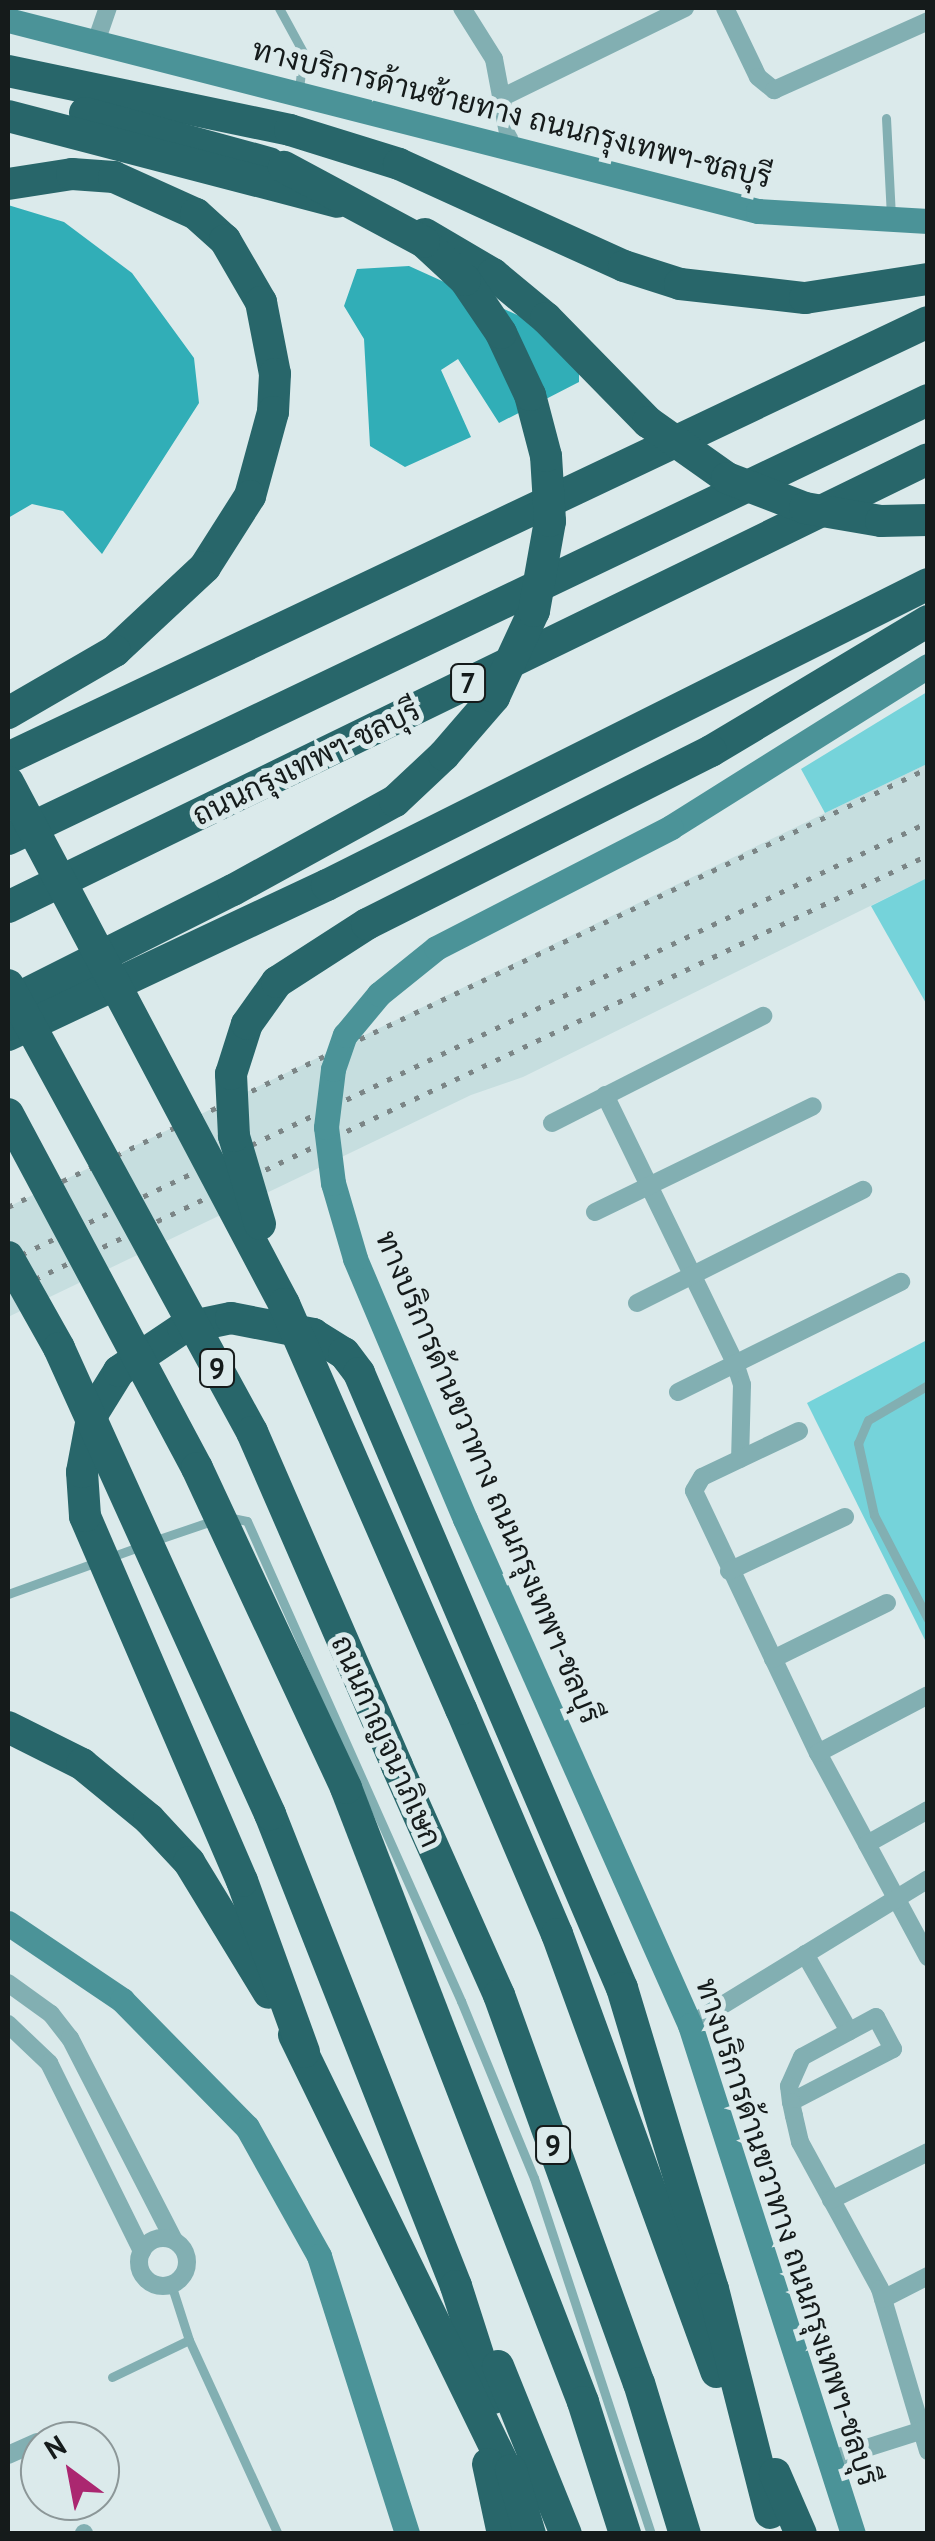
<!DOCTYPE html>
<meta charset="utf-8">
<style>
body{margin:0}
#map{position:relative;width:935px;height:2541px;overflow:hidden;background:#dbeaeb;font-family:"PT Sans",Sarabun,sans-serif}
div>[style]{position:absolute}
[style*='--x']{left:calc(var(--x)*1px);top:calc(var(--y)*1px);width:calc(var(--w)*1px);rotate:calc(var(--a)*1deg)}
.built>*{inset:0;background:#c6dedf}
.green>*{inset:0;background:#75d3da}
.water>*{inset:0;background:#31aeb7}
.lane>*{height:9px;margin:-4.5px;padding:0 4.5px;transform-origin:4.5px;border-radius:4.5px;background:#82afb2}
.street>*{height:18px;margin:-9px;padding:0 9px;transform-origin:9px;border-radius:9px;background:#82afb2}
.street>.ring{margin:-9px;padding:0;box-sizing:content-box;background:none;border:18px solid #82afb2;border-radius:50%}
.secondary>*{height:25px;margin:-12.5px;padding:0 12.5px;transform-origin:12.5px;border-radius:12.5px;background:#4b9398}
.highway>*{height:32px;margin:-16px;padding:0 16px;transform-origin:16px;border-radius:16px;background:#28666a}
.rail>*{height:5px;margin-top:-2.5px;transform-origin:0;background:repeating-linear-gradient(90deg,#7b8586 0 5px,transparent 0 15px)}
.secondary-bridge>*{height:25px;margin:-12.5px;padding:0 12.5px;transform-origin:12.5px;border-radius:12.5px;background:#4b9398}
.highway-bridge>*{height:32px;margin:-16px;padding:0 16px;transform-origin:16px;border-radius:16px;background:#28666a}
span{translate:-50% -50%;white-space:nowrap;text-align:center;line-height:1.15;-webkit-text-stroke:10px #dbeaeb;paint-order:stroke}
.shield-label span{padding:2px 8px;background:#dbeaeb;border:2px solid;border-radius:8px;-webkit-text-stroke-width:0}
.shield-label{font-size:28px;color:#151b1b;font-weight:700}
.street-label{font-size:30px;color:#151b1b}
.frame{position:absolute;inset:0;border:10px solid #151b1b;pointer-events:none}
.north{position:absolute;left:20px;top:2421px;width:100px;height:100px;box-sizing:border-box;background:#dbeaeb;border:2px solid #8c9798;border-radius:50%;rotate:328deg;font-size:28px;font-weight:700;line-height:40px;text-align:center;color:#151b1b}
.north::after{content:'';display:block;margin:auto;width:35px;height:45px;background:#ab2770;clip-path:polygon(50% 0,100% 100%,50% 72%,0 100%)}
</style>
<div id="map">
<div class="built">
<i style="clip-path:polygon(927px 764px,927px 878px,523px 1077px,471px 1095px,8px 1317px,8px 1207px)"></i>
</div>
<div class="green">
<i style="clip-path:polygon(927px 692px,927px 764px,825px 813px,801px 769px)"></i>
<i style="clip-path:polygon(927px 878px,927px 1005px,871px 906px)"></i>
<i style="clip-path:polygon(927px 1340px,927px 1644px,807px 1403px)"></i>
</div>
<div class="water">
<i style="clip-path:polygon(8px 205px,64px 222px,132px 273px,194px 358px,199px 403px,102px 554px,63px 511px,32px 504px,8px 518px)"></i>
<i style="clip-path:polygon(409px 266px,579px 343px,579px 382px,499px 423px,458px 359px,441px 370px,471px 437px,405px 467px,370px 446px,364px 339px,344px 306px,357px 269px)"></i>
</div>
<div class="lane">
<i style="--x:279;--y:8;--w:50;--a:61.4"></i>
<i style="--x:303;--y:52;--w:39;--a:96"></i>
<i style="--x:886;--y:118;--w:98;--a:87.1"></i>
<i style="--x:928;--y:1385;--w:69;--a:149.7"></i>
<i style="--x:868;--y:1420;--w:25;--a:113"></i>
<i style="--x:858;--y:1443;--w:74;--a:77.5"></i>
<i style="--x:874;--y:1515;--w:117;--a:62.6"></i>
<i style="--x:227;--y:1517;--w:20;--a:11"></i>
<i style="--x:247;--y:1521;--w:526;--a:65.97"></i>
<i style="--x:461;--y:2001;--w:191;--a:67.6"></i>
<i style="--x:534;--y:2178;--w:375;--a:71.8"></i>
<i style="--x:156;--y:1540;--w:59;--a:-18.7"></i>
<i style="--x:8;--y:1594;--w:141;--a:-19.8"></i>
<i style="--x:171;--y:2284;--w:59;--a:72.2"></i>
<i style="--x:189;--y:2340;--w:213;--a:65.4"></i>
<i style="--x:112;--y:2377;--w:85;--a:-25.7"></i>
</div>
<div class="street">
<i style="--x:462;--y:8;--w:60;--a:57.9"></i>
<i style="--x:494;--y:59;--w:92;--a:79.3"></i>
<i style="--x:725;--y:8;--w:76;--a:64.4"></i>
<i style="--x:758;--y:77;--w:21;--a:39"></i>
<i style="--x:774;--y:90;--w:169;--a:-24.1"></i>
<i style="--x:96;--y:42;--w:36;--a:-71"></i>
<i style="--x:501;--y:98;--w:205;--a:-26.1"></i>
<i style="--x:605;--y:1095;--w:298;--a:64.1"></i>
<i style="--x:735;--y:1363;--w:23;--a:72"></i>
<i style="--x:742;--y:1385;--w:74;--a:91.5"></i>
<i style="--x:552;--y:1123;--w:237;--a:-26.9"></i>
<i style="--x:595;--y:1212;--w:242;--a:-25.9"></i>
<i style="--x:637;--y:1303;--w:253;--a:-26.6"></i>
<i style="--x:678;--y:1392;--w:249;--a:-26.3"></i>
<i style="--x:799;--y:1431;--w:107;--a:154.6"></i>
<i style="--x:702;--y:1477;--w:16;--a:120"></i>
<i style="--x:694;--y:1491;--w:290;--a:64.7"></i>
<i style="--x:818;--y:1753;--w:232;--a:61.7"></i>
<i style="--x:729;--y:1571;--w:128;--a:-25"></i>
<i style="--x:773;--y:1659;--w:127;--a:-26.2"></i>
<i style="--x:818;--y:1753;--w:124;--a:-27.8"></i>
<i style="--x:867;--y:1844;--w:70;--a:-29.1"></i>
<i style="--x:805;--y:1954;--w:89;--a:60.3"></i>
<i style="--x:8;--y:1983;--w:53;--a:35.8"></i>
<i style="--x:51;--y:2014;--w:31;--a:52"></i>
<i style="--x:70;--y:2038;--w:227;--a:62.8"></i>
<i style="--x:8;--y:2024;--w:57;--a:43.6"></i>
<i style="--x:49;--y:2063;--w:210;--a:63.7"></i>
<i style="--x:690;--y:2025;--w:279;--a:-31.5"></i>
<i style="--x:791;--y:2102;--w:115;--a:-27.5"></i>
<i style="--x:893;--y:2049;--w:36;--a:-118"></i>
<i style="--x:876;--y:2017;--w:84;--a:151.6"></i>
<i style="--x:802;--y:2057;--w:32;--a:114"></i>
<i style="--x:789;--y:2086;--w:16;--a:83"></i>
<i style="--x:791;--y:2102;--w:14;--a:78"></i>
<i style="--x:794;--y:2116;--w:27;--a:77"></i>
<i style="--x:800;--y:2142;--w:167;--a:61.4"></i>
<i style="--x:880;--y:2289;--w:169;--a:73.5"></i>
<i style="--x:831;--y:2200;--w:108;--a:-26.3"></i>
<i class="ring" style="left:139px;top:2238px;width:30px;height:30px"></i>
<i style="--x:883;--y:2299;--w:51;--a:-27.1"></i>
<i style="--x:8;--y:2455;--w:32;--a:-24"></i>
<i style="--x:832;--y:2459;--w:96;--a:-17.7"></i>
<i style="--x:84;--y:2534;--w:1;--a:-90"></i>
</div>
<div class="secondary">
<i style="--x:8;--y:20;--w:774;--a:14.29"></i>
<i style="--x:758;--y:211;--w:170;--a:3.4"></i>
<i style="--x:671;--y:827;--w:303;--a:-32.1"></i>
<i style="--x:465;--y:1519;--w:554;--a:66.03"></i>
<i style="--x:690;--y:2025;--w:534;--a:72.24"></i>
<i style="--x:8;--y:1923;--w:138;--a:34"></i>
<i style="--x:122;--y:2000;--w:178;--a:45.5"></i>
<i style="--x:247;--y:2127;--w:148;--a:60.8"></i>
<i style="--x:319;--y:2256;--w:292;--a:72.4"></i>
</div>
<div class="highway">
<i style="--x:8;--y:71;--w:288;--a:11.8"></i>
<i style="--x:290;--y:130;--w:114;--a:17.3"></i>
<i style="--x:399;--y:164;--w:247;--a:24.4"></i>
<i style="--x:624;--y:266;--w:59;--a:17.8"></i>
<i style="--x:680;--y:284;--w:126;--a:6.4"></i>
<i style="--x:805;--y:298;--w:124;--a:-8.8"></i>
<i style="--x:85;--y:113;--w:191;--a:15.2"></i>
<i style="--x:8;--y:116;--w:340;--a:14.6"></i>
<i style="--x:8;--y:184;--w:65;--a:-8.9"></i>
<i style="--x:72;--y:174;--w:42;--a:4.1"></i>
<i style="--x:114;--y:177;--w:90;--a:24.3"></i>
<i style="--x:196;--y:214;--w:39;--a:42"></i>
<i style="--x:225;--y:240;--w:72;--a:59.9"></i>
<i style="--x:261;--y:302;--w:73;--a:79"></i>
<i style="--x:275;--y:374;--w:38;--a:93"></i>
<i style="--x:273;--y:412;--w:87;--a:105.3"></i>
<i style="--x:250;--y:496;--w:84;--a:122.4"></i>
<i style="--x:205;--y:567;--w:123;--a:137"></i>
<i style="--x:115;--y:651;--w:124;--a:149.9"></i>
<i style="--x:425;--y:234;--w:79;--a:30.5"></i>
<i style="--x:493;--y:274;--w:69;--a:39.7"></i>
<i style="--x:711;--y:751;--w:253;--a:-30.9"></i>
<i style="--x:8;--y:758;--w:1018;--a:-25.36"></i>
<i style="--x:8;--y:839;--w:1019;--a:-25.51"></i>
<i style="--x:8;--y:907;--w:1023;--a:-25.96"></i>
<i style="--x:8;--y:1003;--w:252;--a:-26.7"></i>
<i style="--x:8;--y:1035;--w:353;--a:-25.2"></i>
<i style="--x:327;--y:885;--w:672;--a:-26.6"></i>
<i style="--x:461;--y:1709;--w:245;--a:66.9"></i>
<i style="--x:557;--y:1934;--w:466;--a:70"></i>
<i style="--x:8;--y:1727;--w:83;--a:26.6"></i>
<i style="--x:82;--y:1764;--w:87;--a:39.4"></i>
<i style="--x:149;--y:1819;--w:59;--a:47.1"></i>
<i style="--x:189;--y:1862;--w:153;--a:58.6"></i>
<i style="--x:397;--y:1766;--w:251;--a:66"></i>
<i style="--x:499;--y:1995;--w:412;--a:70.2"></i>
<i style="--x:639;--y:2383;--w:158;--a:73.1"></i>
<i style="--x:346;--y:1788;--w:658;--a:68.89"></i>
<i style="--x:583;--y:2402;--w:139;--a:72.3"></i>
<i style="--x:270;--y:1814;--w:507;--a:68.49"></i>
<i style="--x:456;--y:2286;--w:118;--a:72.2"></i>
<i style="--x:294;--y:2035;--w:506;--a:63.99"></i>
<i style="--x:304;--y:2052;--w:182;--a:-109.9"></i>
<i style="--x:242;--y:1881;--w:397;--a:-113.3"></i>
<i style="--x:85;--y:1516;--w:44;--a:-93.9"></i>
<i style="--x:82;--y:1472;--w:60;--a:-79.4"></i>
<i style="--x:93;--y:1413;--w:49;--a:-58.2"></i>
<i style="--x:119;--y:1371;--w:77;--a:-33.9"></i>
<i style="--x:183;--y:1328;--w:49;--a:-11.8"></i>
<i style="--x:231;--y:1318;--w:84;--a:11"></i>
<i style="--x:313;--y:1334;--w:36;--a:32"></i>
<i style="--x:344;--y:1353;--w:25;--a:53"></i>
<i style="--x:359;--y:1373;--w:669;--a:66.85"></i>
<i style="--x:622;--y:1988;--w:314;--a:73.2"></i>
<i style="--x:713;--y:2289;--w:231;--a:75.7"></i>
<i style="--x:498;--y:2366;--w:181;--a:68"></i>
<i style="--x:488;--y:2464;--w:72;--a:77.9"></i>
<i style="--x:511;--y:2470;--w:67;--a:73.5"></i>
<i style="--x:775;--y:2474;--w:65;--a:66.6"></i>
</div>
<div class="rail">
<i style="--x:8;--y:1207;--w:1019;--a:-25.51"></i>
<i style="--x:8;--y:1261;--w:1019;--a:-25.51"></i>
<i style="--x:8;--y:1292;--w:1019;--a:-25.41"></i>
</div>
<div class="secondary-bridge">
<i style="--x:465;--y:1519;--w:283;--a:-112.9"></i>
<i style="--x:355;--y:1258;--w:78;--a:-106.3"></i>
<i style="--x:333;--y:1183;--w:56;--a:-97.1"></i>
<i style="--x:326;--y:1127;--w:58;--a:-83.1"></i>
<i style="--x:333;--y:1069;--w:36;--a:-71"></i>
<i style="--x:345;--y:1035;--w:53;--a:-50.3"></i>
<i style="--x:379;--y:994;--w:73;--a:-38.9"></i>
<i style="--x:436;--y:948;--w:264;--a:-27.2"></i>
</div>
<div class="highway-bridge">
<i style="--x:546;--y:318;--w:146;--a:45.6"></i>
<i style="--x:648;--y:422;--w:97;--a:35.3"></i>
<i style="--x:727;--y:478;--w:84;--a:21"></i>
<i style="--x:805;--y:508;--w:77;--a:9.7"></i>
<i style="--x:881;--y:521;--w:47;--a:-1.2"></i>
<i style="--x:8;--y:782;--w:590;--a:62.13"></i>
<i style="--x:284;--y:1304;--w:442;--a:66.4"></i>
<i style="--x:233;--y:890;--w:185;--a:-28.8"></i>
<i style="--x:395;--y:801;--w:67;--a:-43.2"></i>
<i style="--x:444;--y:755;--w:77;--a:-49.2"></i>
<i style="--x:494;--y:697;--w:95;--a:-65.1"></i>
<i style="--x:534;--y:611;--w:91;--a:-79.9"></i>
<i style="--x:550;--y:521;--w:65;--a:-93.5"></i>
<i style="--x:546;--y:456;--w:63;--a:-104.7"></i>
<i style="--x:530;--y:395;--w:68;--a:-115.1"></i>
<i style="--x:501;--y:333;--w:64;--a:-124.2"></i>
<i style="--x:465;--y:280;--w:56;--a:-137.2"></i>
<i style="--x:424;--y:242;--w:159;--a:-151.8"></i>
<i style="--x:8;--y:985;--w:509;--a:61.37"></i>
<i style="--x:252;--y:1432;--w:364;--a:66.5"></i>
<i style="--x:8;--y:1114;--w:401;--a:61.9"></i>
<i style="--x:197;--y:1468;--w:353;--a:65"></i>
<i style="--x:260;--y:1224;--w:92;--a:-106.5"></i>
<i style="--x:234;--y:1136;--w:62;--a:-92.8"></i>
<i style="--x:231;--y:1074;--w:52;--a:-72.3"></i>
<i style="--x:247;--y:1024;--w:52;--a:-54.5"></i>
<i style="--x:277;--y:982;--w:107;--a:-32.8"></i>
<i style="--x:367;--y:924;--w:385;--a:-26.7"></i>
<i style="--x:8;--y:1257;--w:104;--a:60.7"></i>
<i style="--x:59;--y:1348;--w:512;--a:65.64"></i>
</div>
<div class="shield-label">
<span style="left:468px;top:683px">7</span>
<span style="left:217px;top:1368px">9</span>
<span style="left:553px;top:2145px">9</span>
</div>
<div class="street-label">
<span style="left:512px;top:113px;rotate:14deg">ทางบริการด้านซ้ายทาง ถนนกรุงเทพฯ-ชลบุรี</span>
<span style="left:306px;top:762px;rotate:-26deg">ถนนกรุงเทพฯ-ชลบุรี</span>
<span style="left:489px;top:1477px;rotate:67deg">ทางบริการด้านขวาทาง ถนนกรุงเทพฯ-ชลบุรี</span>
<span style="left:387px;top:1741px;rotate:66deg">ถนนกาญจนาภิเษก</span>
<span style="left:788px;top:2232px;rotate:72deg">ทางบริการด้านขวาทาง ถนนกรุงเทพฯ-ชลบุรี</span>
</div>
<div class="frame"></div>
<div class="north">N</div>
</div>
